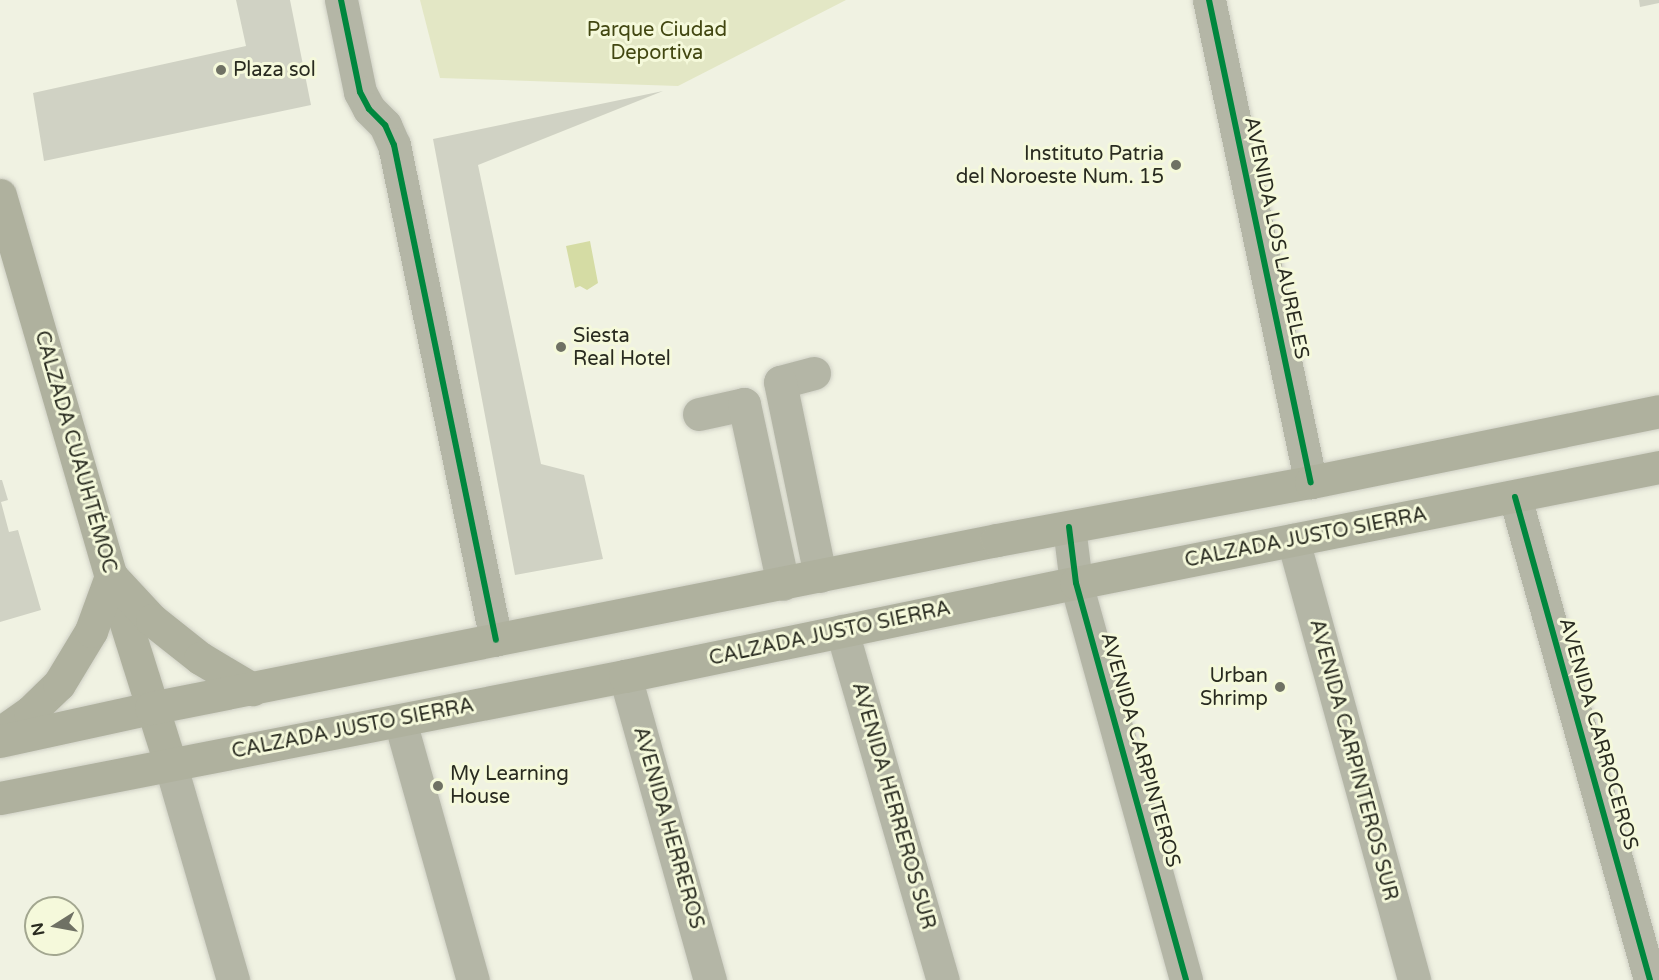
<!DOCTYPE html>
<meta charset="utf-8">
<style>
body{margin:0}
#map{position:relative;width:1659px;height:980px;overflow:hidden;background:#f0f2e2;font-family:"Varela Round",sans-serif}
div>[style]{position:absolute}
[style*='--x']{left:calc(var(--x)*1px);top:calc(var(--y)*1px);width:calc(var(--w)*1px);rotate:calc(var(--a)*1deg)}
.green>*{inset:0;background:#e3e7c5}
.water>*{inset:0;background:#d5dca4}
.building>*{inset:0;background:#d0d2c4}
.roads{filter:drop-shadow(0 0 2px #cfd0c5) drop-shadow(0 0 2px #cfd0c5)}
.minor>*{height:33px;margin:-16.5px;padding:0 16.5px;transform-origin:16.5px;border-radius:16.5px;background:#b4b6a6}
.major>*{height:33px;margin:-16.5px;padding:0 16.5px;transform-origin:16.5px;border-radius:16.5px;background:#afb19e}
.cycleway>*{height:6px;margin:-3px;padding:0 3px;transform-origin:3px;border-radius:3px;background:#00873e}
.dots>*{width:16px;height:16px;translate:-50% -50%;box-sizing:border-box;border:3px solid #f5f9db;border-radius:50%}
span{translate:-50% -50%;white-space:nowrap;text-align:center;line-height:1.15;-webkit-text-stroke:6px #f5f9db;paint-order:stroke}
.park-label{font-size:20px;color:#424711}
.poi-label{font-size:20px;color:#292b20}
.left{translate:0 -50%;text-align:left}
.right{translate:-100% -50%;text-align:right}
.street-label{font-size:20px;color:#292b20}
.north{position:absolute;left:24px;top:896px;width:60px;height:60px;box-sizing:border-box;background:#f5f9db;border:2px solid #a3a790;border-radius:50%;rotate:259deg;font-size:16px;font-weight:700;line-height:24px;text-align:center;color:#292b20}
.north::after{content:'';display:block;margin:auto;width:21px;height:27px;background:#6f7164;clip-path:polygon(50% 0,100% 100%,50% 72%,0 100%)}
</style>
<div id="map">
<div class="green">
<i style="clip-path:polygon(420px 0,846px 0,678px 86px,440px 78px)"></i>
</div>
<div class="water">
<i style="clip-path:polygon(590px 241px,598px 283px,587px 290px,580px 286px,575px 288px,566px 246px)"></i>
</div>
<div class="building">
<i style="clip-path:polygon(236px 0,290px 0,311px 105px,44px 161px,33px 93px,246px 46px)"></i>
<i style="clip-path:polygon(1639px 0,1659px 0,1659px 3px,1640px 7px)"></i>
<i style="clip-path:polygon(663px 91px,478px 165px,541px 464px,584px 475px,603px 559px,515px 575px,433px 139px)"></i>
<i style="clip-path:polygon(0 480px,2px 480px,8px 500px,1px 502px,9px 532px,18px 530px,41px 610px,0 622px)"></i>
</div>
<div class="roads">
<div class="minor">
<i style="--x:341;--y:0;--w:94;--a:78.3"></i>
<i style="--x:360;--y:92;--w:19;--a:62"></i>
<i style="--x:369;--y:109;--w:23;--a:45"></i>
<i style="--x:385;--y:125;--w:22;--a:66"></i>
<i style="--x:394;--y:145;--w:505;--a:78.36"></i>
<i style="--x:1209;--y:0;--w:493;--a:78.1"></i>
<i style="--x:814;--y:373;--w:35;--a:165"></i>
<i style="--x:780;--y:382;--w:198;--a:78.3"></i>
<i style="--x:699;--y:414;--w:46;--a:-12.5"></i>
<i style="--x:744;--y:404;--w:184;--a:77.8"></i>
<i style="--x:1515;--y:497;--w:502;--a:74.38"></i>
<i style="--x:1069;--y:527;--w:56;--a:82.9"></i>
<i style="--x:1076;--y:583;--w:412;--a:74.5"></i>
<i style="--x:1293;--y:540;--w:456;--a:74.6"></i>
<i style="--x:842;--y:631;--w:363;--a:73.9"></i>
<i style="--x:625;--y:676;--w:316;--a:74.4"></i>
<i style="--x:400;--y:721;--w:269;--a:74.3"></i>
<i style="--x:170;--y:763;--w:226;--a:73.8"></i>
</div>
<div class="major">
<i style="--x:0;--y:195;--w:397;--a:73.8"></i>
<i style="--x:111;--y:576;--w:196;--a:72.5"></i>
<i style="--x:0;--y:733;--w:37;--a:-35"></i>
<i style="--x:30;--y:712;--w:40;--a:-44"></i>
<i style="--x:59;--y:684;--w:62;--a:-58.9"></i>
<i style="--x:91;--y:631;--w:59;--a:-70"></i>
<i style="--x:111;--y:576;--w:60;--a:47"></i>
<i style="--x:152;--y:620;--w:61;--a:38.4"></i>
<i style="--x:200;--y:658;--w:61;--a:30.8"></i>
<i style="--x:0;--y:741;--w:155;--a:-12.3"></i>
<i style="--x:151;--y:708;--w:863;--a:-11.23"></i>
<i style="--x:997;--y:540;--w:319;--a:-10.5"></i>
<i style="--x:1311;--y:482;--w:355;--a:-11.5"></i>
<i style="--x:0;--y:798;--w:637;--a:-11.05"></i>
<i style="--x:625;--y:676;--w:460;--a:-11.7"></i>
<i style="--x:1076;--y:583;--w:594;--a:-11.25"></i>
</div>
</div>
<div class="cycleway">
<i style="--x:341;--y:0;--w:94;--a:78.3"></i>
<i style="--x:360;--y:92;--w:19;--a:62"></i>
<i style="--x:369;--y:109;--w:23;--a:45"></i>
<i style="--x:385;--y:125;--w:22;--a:66"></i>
<i style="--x:394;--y:145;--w:505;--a:78.36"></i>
<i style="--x:1209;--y:0;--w:493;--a:78.1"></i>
<i style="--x:1515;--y:497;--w:502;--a:74.38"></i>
<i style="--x:1069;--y:527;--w:56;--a:82.9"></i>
<i style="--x:1076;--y:583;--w:412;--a:74.5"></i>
</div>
<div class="dots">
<i style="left:221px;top:70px;background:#6f7164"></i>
<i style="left:1176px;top:165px;background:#6f7164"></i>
<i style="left:561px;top:347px;background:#6f7164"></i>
<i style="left:1280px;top:687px;background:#6f7164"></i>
<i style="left:438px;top:786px;background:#6f7164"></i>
</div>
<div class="park-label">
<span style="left:657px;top:42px">Parque Ciudad<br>Deportiva</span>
</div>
<div class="poi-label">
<span class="left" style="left:233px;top:70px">Plaza sol</span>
<span class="right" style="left:1164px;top:166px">Instituto Patria<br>del Noroeste Num. 15</span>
<span class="left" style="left:573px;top:348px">Siesta<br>Real Hotel</span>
<span class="right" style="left:1268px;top:688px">Urban<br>Shrimp</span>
<span class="left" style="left:450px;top:786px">My Learning<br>House</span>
</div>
<div class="street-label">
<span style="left:1276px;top:238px;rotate:78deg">AVENIDA LOS LAURELES</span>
<span style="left:75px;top:452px;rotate:74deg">CALZADA CUAUHTÉMOC</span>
<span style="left:1306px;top:538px;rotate:-11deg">CALZADA JUSTO SIERRA</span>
<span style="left:830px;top:634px;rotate:-12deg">CALZADA JUSTO SIERRA</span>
<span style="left:353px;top:729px;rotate:-11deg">CALZADA JUSTO SIERRA</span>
<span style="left:1598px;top:734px;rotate:74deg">AVENIDA CARROCEROS</span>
<span style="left:1140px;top:750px;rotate:74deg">AVENIDA CARPINTEROS</span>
<span style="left:1353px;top:760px;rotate:75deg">AVENIDA CARPINTEROS SUR</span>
<span style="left:893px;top:806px;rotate:74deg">AVENIDA HERREROS SUR</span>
<span style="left:668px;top:828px;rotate:74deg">AVENIDA HERREROS</span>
</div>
<div class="north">N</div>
</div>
